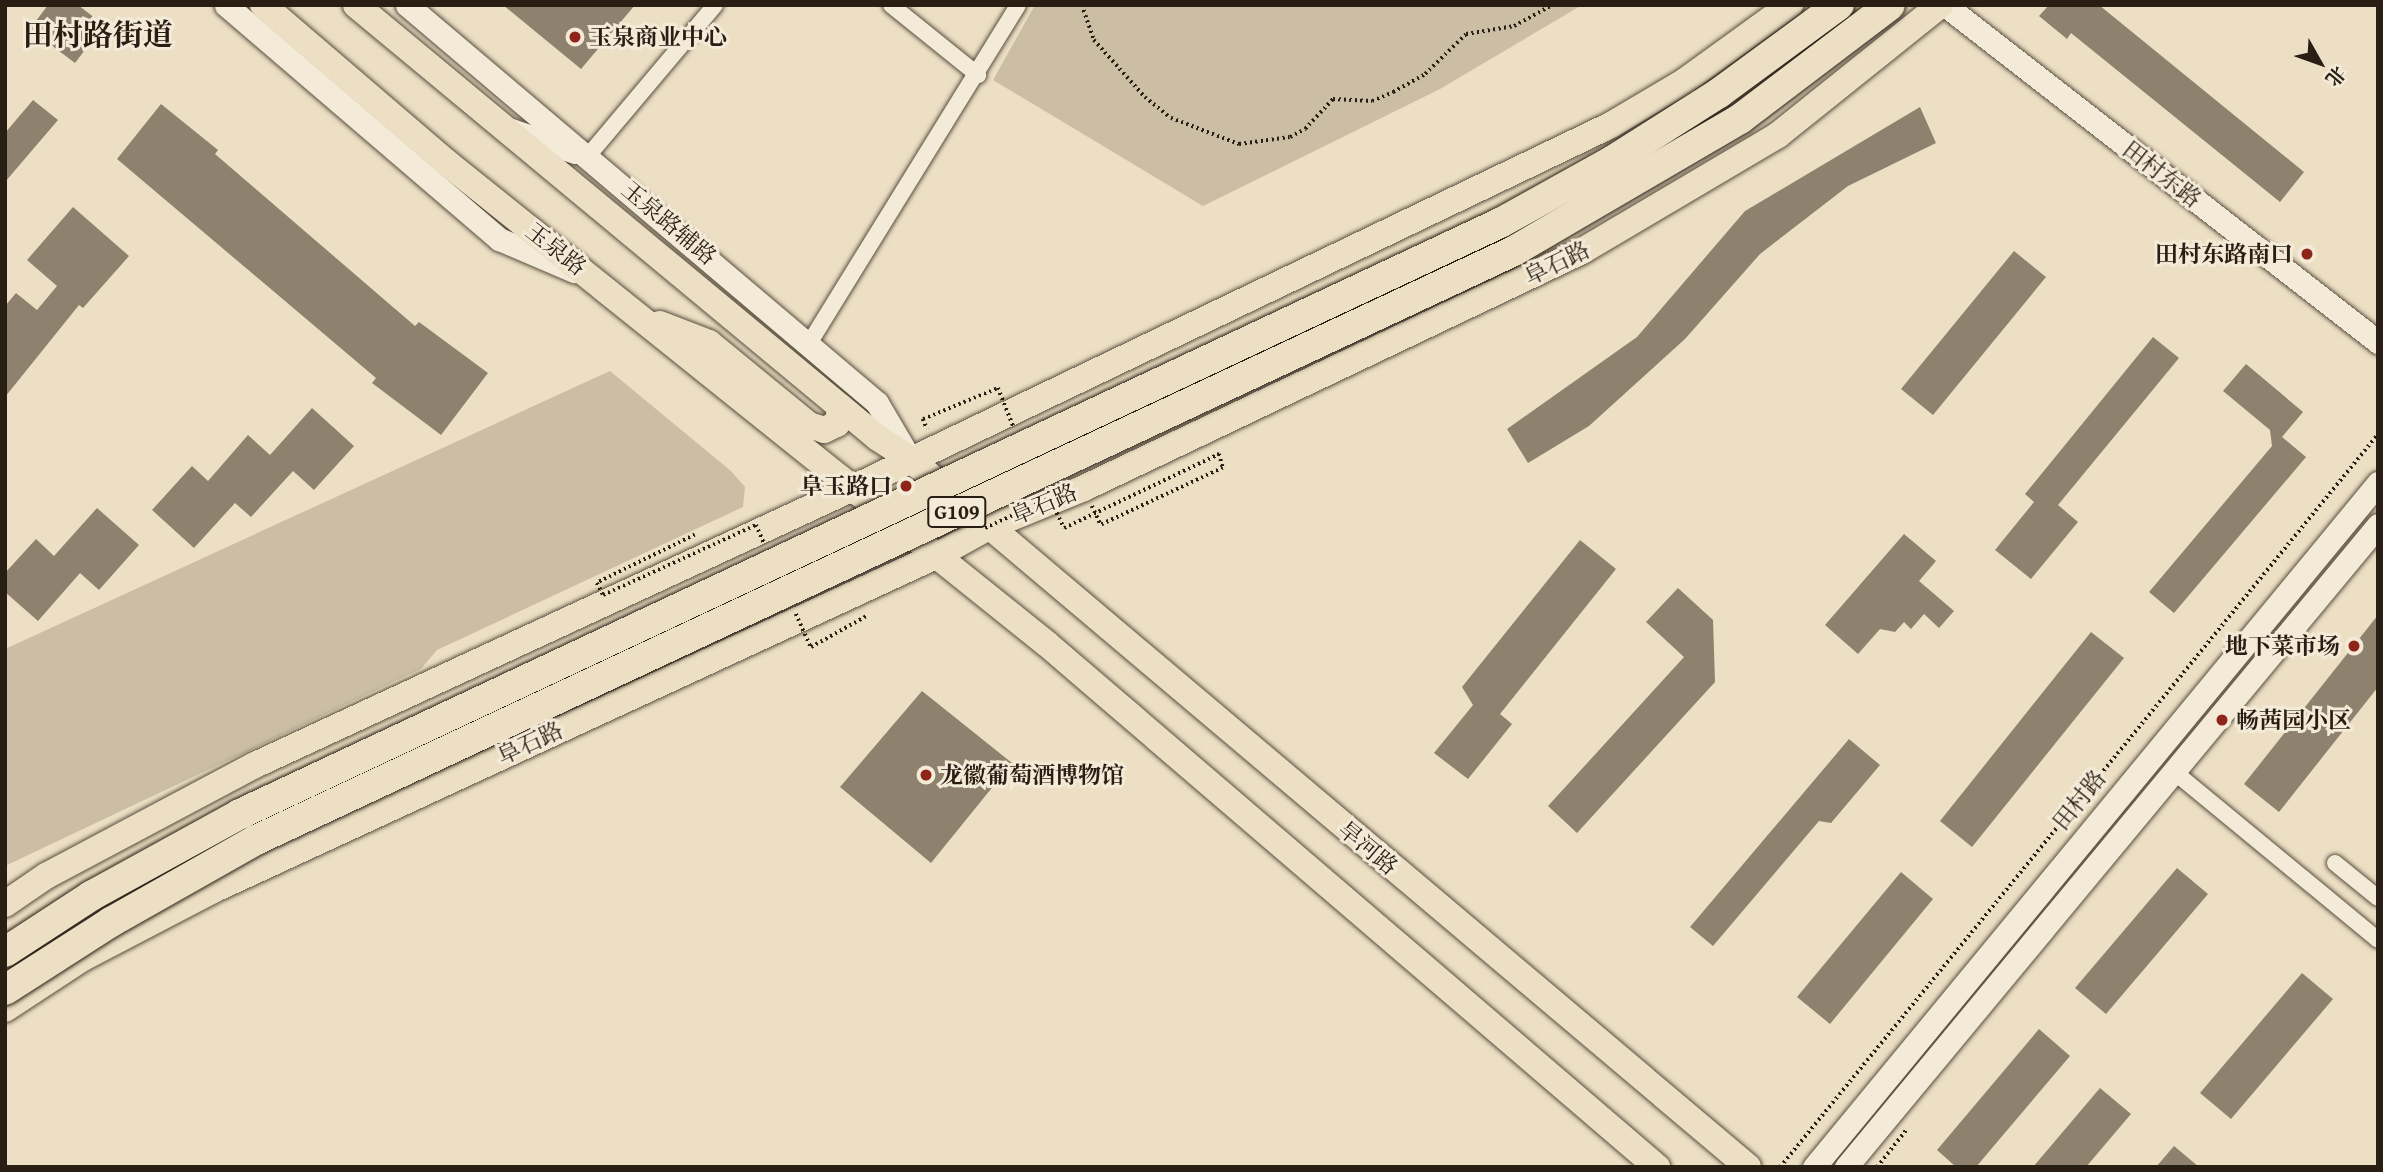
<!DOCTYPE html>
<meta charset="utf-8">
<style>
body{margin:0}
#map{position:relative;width:2383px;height:1172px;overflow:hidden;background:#ecdfc3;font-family:"Gentium Book Plus","Noto Serif SC",serif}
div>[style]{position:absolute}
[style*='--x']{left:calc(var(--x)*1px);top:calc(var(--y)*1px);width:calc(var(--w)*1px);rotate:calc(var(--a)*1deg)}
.green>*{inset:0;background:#cbbea5}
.building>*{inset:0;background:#8e826f}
.path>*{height:3.5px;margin-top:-1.75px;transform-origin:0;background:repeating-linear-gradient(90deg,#281e14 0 2px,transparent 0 5.5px)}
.roads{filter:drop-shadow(0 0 2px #594e40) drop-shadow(0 0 2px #594e40)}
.street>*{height:16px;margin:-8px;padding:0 8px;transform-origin:8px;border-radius:8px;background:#f3ead8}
.secondary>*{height:23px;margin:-11.5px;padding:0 11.5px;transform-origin:11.5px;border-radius:11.5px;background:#f3ead8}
.primary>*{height:26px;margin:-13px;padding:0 13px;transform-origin:13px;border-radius:13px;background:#ecdfc3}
.path-bridge>*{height:3.5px;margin-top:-1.75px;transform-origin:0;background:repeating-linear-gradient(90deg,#281e14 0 2px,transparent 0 5.5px)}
.bridges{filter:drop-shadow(0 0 2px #281e14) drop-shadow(0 0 2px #281e14)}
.highway-bridge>*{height:30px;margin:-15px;padding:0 15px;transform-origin:15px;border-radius:15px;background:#ecdfc3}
.dots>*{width:19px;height:19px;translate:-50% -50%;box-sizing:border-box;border:4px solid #f3ead8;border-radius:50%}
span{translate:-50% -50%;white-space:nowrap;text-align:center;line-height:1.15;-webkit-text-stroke:6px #f3ead8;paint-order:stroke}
.shield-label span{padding:2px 5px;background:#f3ead8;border:2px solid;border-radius:5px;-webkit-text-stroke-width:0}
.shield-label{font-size:21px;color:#281e14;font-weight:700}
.poi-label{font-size:23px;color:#281e14;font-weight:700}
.left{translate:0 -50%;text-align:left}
.right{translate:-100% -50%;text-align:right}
.street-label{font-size:23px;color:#281e14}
.district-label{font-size:30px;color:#281e14;font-weight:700}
.frame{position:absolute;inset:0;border:7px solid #281e14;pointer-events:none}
.north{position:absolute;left:2285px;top:28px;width:70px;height:70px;-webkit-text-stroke:5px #f3ead8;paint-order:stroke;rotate:130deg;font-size:19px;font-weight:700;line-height:28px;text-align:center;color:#281e14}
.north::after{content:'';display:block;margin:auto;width:24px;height:32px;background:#281e14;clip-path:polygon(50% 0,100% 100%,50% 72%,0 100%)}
</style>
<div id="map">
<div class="green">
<i style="clip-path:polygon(1035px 5px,1582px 5px,1440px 89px,1203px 206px,993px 80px)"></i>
<i style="clip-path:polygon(610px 371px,731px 471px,745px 487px,743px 507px,437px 650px,421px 669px,5px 866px,5px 649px)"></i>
</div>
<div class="building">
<i style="clip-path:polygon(48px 5px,78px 5px,104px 25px,75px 63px,30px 29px)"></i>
<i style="clip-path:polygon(503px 5px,635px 5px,581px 69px)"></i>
<i style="clip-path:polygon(2049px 5px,2099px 5px,2304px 172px,2280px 202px,2071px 33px,2067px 39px,2039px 16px)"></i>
<i style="clip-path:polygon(33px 100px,58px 120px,5px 182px,5px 133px)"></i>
<i style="clip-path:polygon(161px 104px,218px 150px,215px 154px,415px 326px,419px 322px,488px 373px,441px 435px,372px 383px,376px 378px,117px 159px)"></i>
<i style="clip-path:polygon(1920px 107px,1936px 143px,1848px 186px,1760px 254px,1685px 339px,1589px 426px,1528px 463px,1507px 429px,1637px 337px,1745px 211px)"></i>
<i style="clip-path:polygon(73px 207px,129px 256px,83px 308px,79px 305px,5px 397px,5px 306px,16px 293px,37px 310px,57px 286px,27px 260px)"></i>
<i style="clip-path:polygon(2014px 251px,2046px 277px,1933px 415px,1901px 389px)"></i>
<i style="clip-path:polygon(2153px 337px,2179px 358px,2058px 505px,2078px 522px,2031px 579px,1995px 550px,2034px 502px,2025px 494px)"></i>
<i style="clip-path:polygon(2246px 364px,2303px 412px,2282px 437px,2306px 457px,2174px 613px,2149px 592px,2272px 446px,2270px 430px,2223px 391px)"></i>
<i style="clip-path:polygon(312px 408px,354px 446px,314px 490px,293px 471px,251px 517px,235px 503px,194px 548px,152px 510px,192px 466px,208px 481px,248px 435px,270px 455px)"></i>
<i style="clip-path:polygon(97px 508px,139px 545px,99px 590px,80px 573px,38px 621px,5px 592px,5px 573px,36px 539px,54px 556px)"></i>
<i style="clip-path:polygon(1904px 534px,1936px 561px,1919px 581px,1954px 611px,1939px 628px,1924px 614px,1911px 629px,1904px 622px,1895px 632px,1880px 629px,1858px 654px,1825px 625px)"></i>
<i style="clip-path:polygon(1580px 540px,1616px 569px,1500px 714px,1512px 724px,1468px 779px,1434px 753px,1473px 705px,1462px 687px)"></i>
<i style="clip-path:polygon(1678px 588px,1713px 620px,1715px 682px,1577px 833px,1548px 806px,1684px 657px,1646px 622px)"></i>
<i style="clip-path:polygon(2378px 615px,2378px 687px,2279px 812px,2244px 784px)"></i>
<i style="clip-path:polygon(2091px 632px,2124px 658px,1972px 847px,1940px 821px)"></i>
<i style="clip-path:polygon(922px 691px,1012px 763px,931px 863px,840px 787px)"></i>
<i style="clip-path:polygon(1849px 739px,1880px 765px,1831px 823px,1819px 821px,1713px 946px,1690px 927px)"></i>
<i style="clip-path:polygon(2177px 868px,2208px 894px,2106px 1014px,2075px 988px)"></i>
<i style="clip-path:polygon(1901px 872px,1933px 899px,1830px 1024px,1797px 997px)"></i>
<i style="clip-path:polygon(2302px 973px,2333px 999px,2231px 1119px,2200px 1093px)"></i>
<i style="clip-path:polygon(2039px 1029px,2070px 1056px,1976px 1167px,1956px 1167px,1937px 1150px)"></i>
<i style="clip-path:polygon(2100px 1088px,2131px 1114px,2086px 1167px,2033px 1167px)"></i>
<i style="clip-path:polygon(2174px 1146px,2199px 1167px,2156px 1167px)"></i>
</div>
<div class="path">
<i style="--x:1082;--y:5;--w:37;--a:71"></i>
<i style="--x:1094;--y:40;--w:76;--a:48.2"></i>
<i style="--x:1145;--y:97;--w:33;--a:39"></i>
<i style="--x:1171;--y:118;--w:73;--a:20.9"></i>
<i style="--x:1239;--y:144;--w:51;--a:-7.8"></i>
<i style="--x:1290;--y:137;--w:17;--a:-28"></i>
<i style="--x:1305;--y:129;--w:41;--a:-47"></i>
<i style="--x:1333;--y:99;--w:39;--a:3"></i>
<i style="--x:1372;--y:101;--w:23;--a:-23"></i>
<i style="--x:1393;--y:92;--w:37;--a:-29"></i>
<i style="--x:1425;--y:74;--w:57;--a:-44.3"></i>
<i style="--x:1466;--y:34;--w:49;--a:-9.5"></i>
<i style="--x:1514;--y:26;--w:43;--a:-28.9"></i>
<i style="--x:923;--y:419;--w:11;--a:68"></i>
<i style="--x:1092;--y:506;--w:21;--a:65"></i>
<i style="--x:1780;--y:1167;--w:946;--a:-50.79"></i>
<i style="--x:1877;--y:1167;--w:47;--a:-51.9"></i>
</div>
<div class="roads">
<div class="street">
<i style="--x:891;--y:5;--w:112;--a:38.8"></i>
<i style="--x:588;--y:156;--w:197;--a:-49.9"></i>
<i style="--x:810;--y:342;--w:396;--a:-58.3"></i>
<i style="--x:2172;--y:770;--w:267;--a:39.5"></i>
<i style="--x:2335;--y:863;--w:55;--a:39.1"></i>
</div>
<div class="secondary">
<i style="--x:226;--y:5;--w:360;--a:40.6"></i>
<i style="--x:499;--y:239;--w:82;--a:23.1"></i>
<i style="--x:407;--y:5;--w:616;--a:40.26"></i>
<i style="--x:877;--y:403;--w:65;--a:59.5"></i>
<i style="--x:1945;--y:5;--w:549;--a:37.89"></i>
<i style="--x:508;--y:129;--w:71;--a:18.9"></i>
<i style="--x:1814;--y:1167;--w:887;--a:-50.49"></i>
<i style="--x:1846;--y:1167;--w:834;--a:-50.35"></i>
</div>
<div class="primary">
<i style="--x:263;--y:5;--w:241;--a:40.6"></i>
<i style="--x:446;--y:162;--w:770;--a:38.73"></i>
<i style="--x:1047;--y:644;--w:804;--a:40.61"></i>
<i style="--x:356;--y:5;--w:678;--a:39.68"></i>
<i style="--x:878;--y:438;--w:38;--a:33"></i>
<i style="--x:910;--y:459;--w:1097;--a:40.19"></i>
<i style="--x:660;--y:324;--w:53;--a:21.2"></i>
<i style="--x:709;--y:343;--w:129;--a:39.4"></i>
<i style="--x:809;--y:425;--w:16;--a:18"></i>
<i style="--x:824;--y:430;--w:14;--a:-25"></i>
<i style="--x:837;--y:424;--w:17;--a:-77"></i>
<i style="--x:5;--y:904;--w:50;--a:-34.3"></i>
<i style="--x:46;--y:876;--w:237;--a:-28"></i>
<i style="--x:255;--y:765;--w:657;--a:-24.85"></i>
<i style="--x:851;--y:489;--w:843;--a:-25.59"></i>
<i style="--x:1611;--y:125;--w:86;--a:-30.7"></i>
<i style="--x:1685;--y:81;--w:130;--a:-35.9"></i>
<i style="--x:5;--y:1009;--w:93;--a:-33.2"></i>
<i style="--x:83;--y:958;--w:147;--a:-27.6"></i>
<i style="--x:213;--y:890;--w:796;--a:-24.8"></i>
<i style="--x:936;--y:556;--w:60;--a:-28.7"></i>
<i style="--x:989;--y:527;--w:103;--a:-22.3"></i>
<i style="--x:1084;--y:488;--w:552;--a:-25.45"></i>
<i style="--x:1582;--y:251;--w:228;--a:-30.6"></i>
<i style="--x:1778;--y:135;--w:208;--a:-38.7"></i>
</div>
</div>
<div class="path-bridge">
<i style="--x:923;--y:419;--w:81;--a:-22.5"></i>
<i style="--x:998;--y:388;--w:43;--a:68.2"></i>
<i style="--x:985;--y:528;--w:72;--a:-24.8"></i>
<i style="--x:1050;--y:498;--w:33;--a:65"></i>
<i style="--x:1064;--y:528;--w:172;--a:-25.5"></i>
<i style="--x:1219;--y:454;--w:15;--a:74"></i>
<i style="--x:1223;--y:468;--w:135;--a:155"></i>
<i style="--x:695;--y:535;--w:109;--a:153.9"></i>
<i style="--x:597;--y:583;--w:13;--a:63"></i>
<i style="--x:603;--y:595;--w:168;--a:-24.6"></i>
<i style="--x:756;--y:525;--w:20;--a:66"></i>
<i style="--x:796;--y:614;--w:36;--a:66"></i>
<i style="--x:811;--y:647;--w:65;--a:-29.3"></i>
</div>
<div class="bridges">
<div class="highway-bridge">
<i style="--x:5;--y:952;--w:103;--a:-33.1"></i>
<i style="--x:91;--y:896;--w:170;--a:-28.8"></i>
<i style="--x:240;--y:814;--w:1392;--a:-25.13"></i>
<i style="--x:1500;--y:223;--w:128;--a:-29"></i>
<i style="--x:1612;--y:161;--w:127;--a:-32.4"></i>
<i style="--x:1719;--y:93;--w:149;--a:-36.3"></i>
<i style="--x:5;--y:990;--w:126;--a:-32.7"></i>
<i style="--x:111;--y:922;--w:167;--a:-29.5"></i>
<i style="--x:256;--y:840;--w:1389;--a:-25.09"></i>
<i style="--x:1514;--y:251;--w:262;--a:-30.3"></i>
<i style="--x:1740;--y:119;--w:188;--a:-37.2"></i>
</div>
</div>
<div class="dots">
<i style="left:575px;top:37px;background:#8f2418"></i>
<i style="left:2307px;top:254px;background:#8f2418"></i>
<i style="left:906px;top:486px;background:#8f2418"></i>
<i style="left:2354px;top:646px;background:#8f2418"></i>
<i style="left:2222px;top:720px;background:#8f2418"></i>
<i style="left:926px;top:775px;background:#8f2418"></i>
</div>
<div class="shield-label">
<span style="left:957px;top:512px">G109</span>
</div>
<div class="poi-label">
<span class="left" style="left:589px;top:37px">玉泉商业中心</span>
<span class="right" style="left:2293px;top:254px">田村东路南口</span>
<span class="right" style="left:892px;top:486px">阜玉路口</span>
<span class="right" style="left:2340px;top:646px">地下菜市场</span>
<span class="left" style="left:2236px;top:720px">畅茜园小区</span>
<span class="left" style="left:940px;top:775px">龙徽葡萄酒博物馆</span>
</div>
<div class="street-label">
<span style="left:2162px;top:174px;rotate:38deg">田村东路</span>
<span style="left:669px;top:223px;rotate:40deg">玉泉路辅路</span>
<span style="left:556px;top:249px;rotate:38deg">玉泉路</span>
<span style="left:1557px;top:263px;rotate:-26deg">阜石路</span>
<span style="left:1044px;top:504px;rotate:-23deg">阜石路</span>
<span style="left:530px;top:743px;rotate:-25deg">阜石路</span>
<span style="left:2079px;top:800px;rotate:-51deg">田村路</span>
<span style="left:1368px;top:848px;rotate:40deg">旱河路</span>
</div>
<div class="district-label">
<span style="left:98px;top:34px">田村路街道</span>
</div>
<div class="frame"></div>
<div class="north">北</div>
</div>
